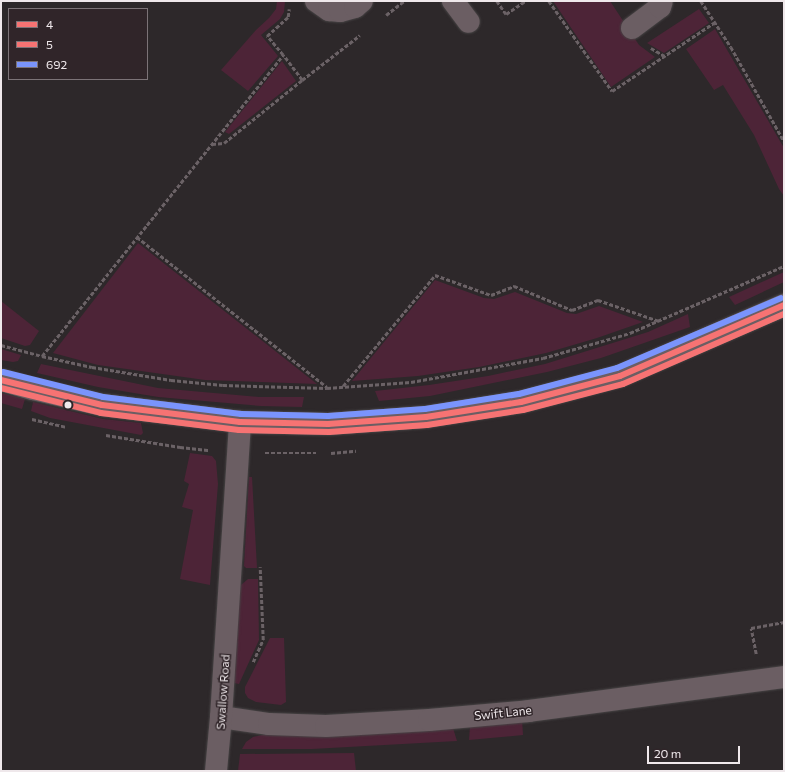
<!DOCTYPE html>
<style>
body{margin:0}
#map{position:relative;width:785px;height:772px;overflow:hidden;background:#2d282a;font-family:Commissioner,sans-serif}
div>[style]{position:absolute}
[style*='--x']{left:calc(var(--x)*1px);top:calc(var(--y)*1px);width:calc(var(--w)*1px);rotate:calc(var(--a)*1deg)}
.green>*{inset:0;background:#4d2437}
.path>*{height:2.5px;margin-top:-1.25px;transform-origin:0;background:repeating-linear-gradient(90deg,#6b6266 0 4px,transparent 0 6px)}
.roads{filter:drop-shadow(0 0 1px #474445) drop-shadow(0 0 1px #474445)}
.minor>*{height:22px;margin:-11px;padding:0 11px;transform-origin:11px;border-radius:11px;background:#6b5e63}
.bus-1>*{height:6px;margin:-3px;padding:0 3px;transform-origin:3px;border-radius:3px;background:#f67373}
.bus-2>*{height:6px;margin:-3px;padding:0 3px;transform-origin:3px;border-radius:3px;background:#f67373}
.bus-3>*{height:6px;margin:-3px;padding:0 3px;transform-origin:3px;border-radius:3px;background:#7a94fc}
.dots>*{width:11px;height:11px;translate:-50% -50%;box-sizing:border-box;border:2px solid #302529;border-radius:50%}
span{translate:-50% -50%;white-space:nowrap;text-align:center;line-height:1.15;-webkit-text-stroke:3px #302529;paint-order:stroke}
.street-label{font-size:12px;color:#efe8eb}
.frame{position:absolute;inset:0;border:2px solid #efe8eb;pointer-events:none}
.legend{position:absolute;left:8px;top:8px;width:140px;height:72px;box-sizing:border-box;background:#302529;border:1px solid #7c7377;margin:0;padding:5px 7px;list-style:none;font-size:12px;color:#efe8eb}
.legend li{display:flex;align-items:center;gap:8px;height:20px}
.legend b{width:20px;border:1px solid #7c7377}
.scale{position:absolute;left:647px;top:746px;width:93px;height:18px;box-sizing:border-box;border:2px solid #efe8eb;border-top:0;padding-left:5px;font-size:12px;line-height:14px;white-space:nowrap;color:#efe8eb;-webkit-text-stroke:3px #302529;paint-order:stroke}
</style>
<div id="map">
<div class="green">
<i style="clip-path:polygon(277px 1px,285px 1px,284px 12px,280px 19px,261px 35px,278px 56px,248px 91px,221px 70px,256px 30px,269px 18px,276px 9px)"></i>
<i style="clip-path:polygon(553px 1px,610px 1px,639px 45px,655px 57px,611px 87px)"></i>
<i style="clip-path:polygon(699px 9px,709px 23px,664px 53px,647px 43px)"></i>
<i style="clip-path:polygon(715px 29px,784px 148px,784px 196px,779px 189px,754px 135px,723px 85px,714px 90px,686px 49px)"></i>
<i style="clip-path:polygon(282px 61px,296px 81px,229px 134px,225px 132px)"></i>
<i style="clip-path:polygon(138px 243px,317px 384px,205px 380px,98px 365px,53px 353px)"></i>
<i style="clip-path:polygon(784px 272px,784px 282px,735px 305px,729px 297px)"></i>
<i style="clip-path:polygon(435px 280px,484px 298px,494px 299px,515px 292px,567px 313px,576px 314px,599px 306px,643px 322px,597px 338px,546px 353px,479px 367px,418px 376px,352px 381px)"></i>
<i style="clip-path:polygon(1px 301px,39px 331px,30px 345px,25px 346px,1px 338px)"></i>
<i style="clip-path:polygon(688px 314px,690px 327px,601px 358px,547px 372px,430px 396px,379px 401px,375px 391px,429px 385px,488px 376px,545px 364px,648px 332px)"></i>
<i style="clip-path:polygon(1px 349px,21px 355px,18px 361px,13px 362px,1px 360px)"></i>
<i style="clip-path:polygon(41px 364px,158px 388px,259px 397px,304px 397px,302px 407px,261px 406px,158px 397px,98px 387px,37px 373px)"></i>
<i style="clip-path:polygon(1px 393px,25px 399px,22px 409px,1px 403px)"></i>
<i style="clip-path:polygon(33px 402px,103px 419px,141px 423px,143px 433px,141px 435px,50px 418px,31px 411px)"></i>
<i style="clip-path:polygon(190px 453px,212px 456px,216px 461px,218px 484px,210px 585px,180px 579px,193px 510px,182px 507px,189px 484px,184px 481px)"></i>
<i style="clip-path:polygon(249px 477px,252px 477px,257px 568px,246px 568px,244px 566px)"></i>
<i style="clip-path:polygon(248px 579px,258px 579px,259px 640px,239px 684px,234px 683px,240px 590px,241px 585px)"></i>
<i style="clip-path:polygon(270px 638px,284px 638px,286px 702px,281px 705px,256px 702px,248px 698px,245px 693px,245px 687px)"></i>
<i style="clip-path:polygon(522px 719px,523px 735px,469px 740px,470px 726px)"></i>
<i style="clip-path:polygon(453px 728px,457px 741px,312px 749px,242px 749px,246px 742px,253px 737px,272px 733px)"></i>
<i style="clip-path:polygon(354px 753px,356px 771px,238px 771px,240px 754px)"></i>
</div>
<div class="path">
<i style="--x:497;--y:1;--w:16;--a:55"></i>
<i style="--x:506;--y:14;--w:23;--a:-34"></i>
<i style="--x:549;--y:1;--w:110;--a:55"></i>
<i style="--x:612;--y:91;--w:124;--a:-33.8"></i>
<i style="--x:701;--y:1;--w:55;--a:56.9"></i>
<i style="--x:731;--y:47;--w:108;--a:60.6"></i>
<i style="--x:386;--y:15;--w:23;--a:-38"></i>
<i style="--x:651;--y:48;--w:16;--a:30"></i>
<i style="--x:302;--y:80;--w:73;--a:-37.8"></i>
<i style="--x:212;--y:144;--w:12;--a:-5"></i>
<i style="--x:224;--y:143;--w:100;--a:-38.9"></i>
<i style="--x:302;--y:80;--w:31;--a:-127"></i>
<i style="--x:137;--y:237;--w:242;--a:38.3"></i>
<i style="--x:1;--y:345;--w:42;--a:15"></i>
<i style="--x:42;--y:356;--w:51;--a:12.4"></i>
<i style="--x:92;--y:367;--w:80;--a:9.3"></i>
<i style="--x:171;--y:380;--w:52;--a:5.5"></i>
<i style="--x:223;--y:385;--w:104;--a:1.7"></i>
<i style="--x:327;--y:388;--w:84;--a:-4.1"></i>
<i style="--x:411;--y:382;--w:134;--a:-10.3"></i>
<i style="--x:543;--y:358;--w:91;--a:-16"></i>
<i style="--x:630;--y:333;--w:168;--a:-23.5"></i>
<i style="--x:42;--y:356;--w:386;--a:-51.3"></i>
<i style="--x:283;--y:55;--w:25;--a:-130"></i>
<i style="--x:267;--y:36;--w:28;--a:-42"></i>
<i style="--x:288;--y:17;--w:8;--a:-83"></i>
<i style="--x:343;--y:386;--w:144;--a:-50.3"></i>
<i style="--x:435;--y:275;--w:59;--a:19.7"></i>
<i style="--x:491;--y:295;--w:25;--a:-21"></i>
<i style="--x:514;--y:286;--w:63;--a:22.5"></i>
<i style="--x:572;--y:310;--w:28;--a:-21"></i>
<i style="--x:598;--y:300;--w:65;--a:19"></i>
<i style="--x:32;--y:419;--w:35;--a:13"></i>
<i style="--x:106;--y:435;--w:75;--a:9.2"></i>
<i style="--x:180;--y:447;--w:30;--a:6"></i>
<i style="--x:265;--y:453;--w:51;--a:0"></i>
<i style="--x:331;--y:453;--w:25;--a:-5"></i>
<i style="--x:756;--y:654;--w:26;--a:-101"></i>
<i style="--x:751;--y:628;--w:34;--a:-10"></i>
<i style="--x:253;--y:662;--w:24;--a:-66"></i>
<i style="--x:263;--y:640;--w:73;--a:-92.4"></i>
</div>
<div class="roads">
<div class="minor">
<i style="--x:316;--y:1;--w:16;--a:35"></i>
<i style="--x:329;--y:10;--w:11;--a:5"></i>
<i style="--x:340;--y:11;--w:16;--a:-15"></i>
<i style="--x:355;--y:7;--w:9;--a:-41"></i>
<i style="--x:453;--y:1;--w:26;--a:53"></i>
<i style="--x:632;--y:28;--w:35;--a:-37"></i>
<i style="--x:660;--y:7;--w:6;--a:-72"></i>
<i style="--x:1;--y:380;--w:33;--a:16"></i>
<i style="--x:33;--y:389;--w:71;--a:13.1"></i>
<i style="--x:102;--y:405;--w:139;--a:7"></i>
<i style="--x:240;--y:422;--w:88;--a:1.3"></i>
<i style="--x:328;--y:424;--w:98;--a:-4.1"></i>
<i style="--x:426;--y:417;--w:96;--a:-9"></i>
<i style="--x:521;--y:402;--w:102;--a:-14.7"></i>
<i style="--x:620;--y:376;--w:179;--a:-23.4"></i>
<i style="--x:221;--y:717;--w:49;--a:8.3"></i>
<i style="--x:269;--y:724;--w:57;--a:2"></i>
<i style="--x:326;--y:726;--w:103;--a:-3.3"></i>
<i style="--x:429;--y:720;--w:100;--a:-5.1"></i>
<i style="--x:529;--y:711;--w:257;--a:-7.6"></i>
<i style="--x:216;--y:771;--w:54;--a:-84.7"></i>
<i style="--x:221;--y:717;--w:296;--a:-86.3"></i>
</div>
</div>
<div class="bus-1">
<i style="--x:1;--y:380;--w:104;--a:13.9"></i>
<i style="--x:102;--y:405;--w:139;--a:7"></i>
<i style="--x:240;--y:422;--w:88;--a:1.3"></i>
<i style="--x:328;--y:424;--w:98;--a:-4.1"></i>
<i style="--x:426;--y:417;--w:96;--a:-9"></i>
<i style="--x:521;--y:402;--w:102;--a:-14.7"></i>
<i style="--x:620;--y:376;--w:179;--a:-23.4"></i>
</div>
<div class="bus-2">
<i style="--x:1;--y:388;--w:103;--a:14"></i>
<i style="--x:101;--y:413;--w:139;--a:7"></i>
<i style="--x:239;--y:430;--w:90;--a:1.3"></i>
<i style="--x:329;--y:432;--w:98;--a:-4.1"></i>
<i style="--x:427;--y:425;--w:97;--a:-8.9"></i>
<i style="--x:523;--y:410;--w:103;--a:-14.6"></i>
<i style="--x:623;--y:384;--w:176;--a:-23.5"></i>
</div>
<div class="bus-3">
<i style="--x:3;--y:372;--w:103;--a:14"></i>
<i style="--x:103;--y:397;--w:139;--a:7"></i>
<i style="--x:241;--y:414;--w:87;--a:1.3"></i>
<i style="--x:328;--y:416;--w:97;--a:-4.1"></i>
<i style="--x:425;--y:409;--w:95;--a:-9.1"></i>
<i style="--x:519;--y:394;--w:101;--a:-14.9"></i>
<i style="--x:617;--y:368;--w:178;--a:-23.1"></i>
</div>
<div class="dots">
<i style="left:68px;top:405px;background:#efe8eb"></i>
</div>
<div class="street-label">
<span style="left:223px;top:692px;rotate:-86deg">Swallow Road</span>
<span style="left:503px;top:713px;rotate:-6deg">Swift Lane</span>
</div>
<div class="frame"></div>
<ul class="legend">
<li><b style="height:5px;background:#f67373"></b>4</li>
<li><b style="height:5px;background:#f67373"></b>5</li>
<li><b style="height:5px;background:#7a94fc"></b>692</li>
</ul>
<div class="scale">20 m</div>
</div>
